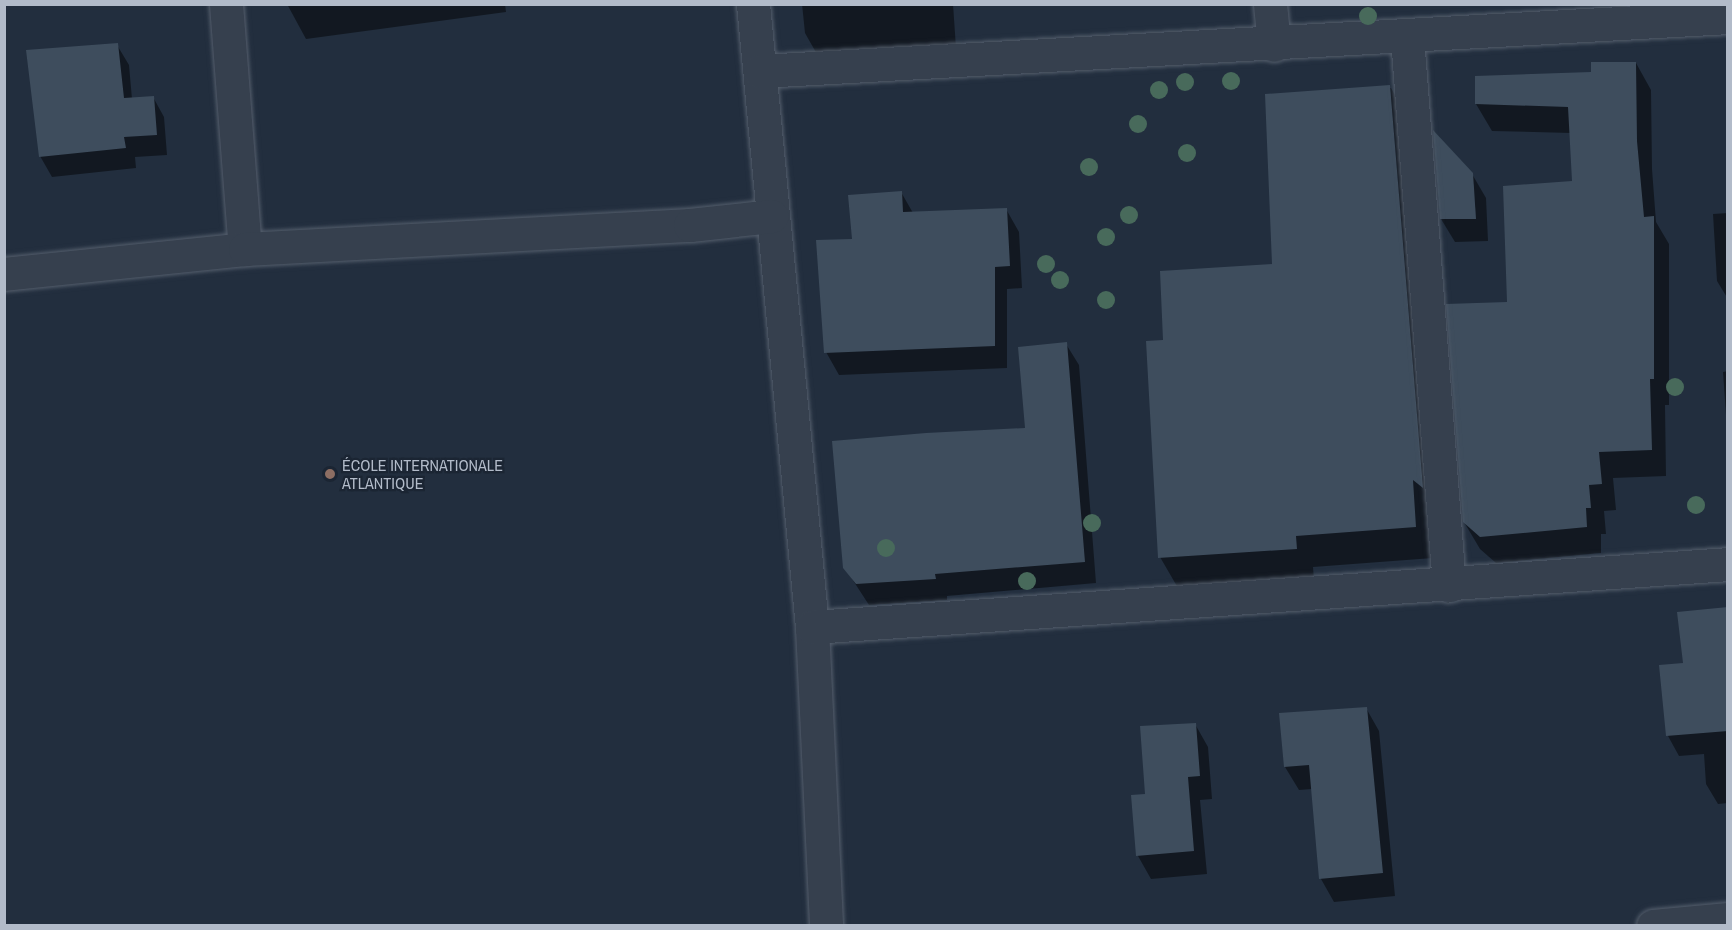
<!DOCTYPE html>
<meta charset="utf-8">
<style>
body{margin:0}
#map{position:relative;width:1732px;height:930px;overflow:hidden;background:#222e3e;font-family:"Archivo Narrow",sans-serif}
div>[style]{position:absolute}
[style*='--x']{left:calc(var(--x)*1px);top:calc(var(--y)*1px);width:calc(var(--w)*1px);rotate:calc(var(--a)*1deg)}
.shadow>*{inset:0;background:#0007}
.building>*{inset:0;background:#3e4d5d}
.roads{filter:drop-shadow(0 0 2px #545e6c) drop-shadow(0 0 2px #545e6c)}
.street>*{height:33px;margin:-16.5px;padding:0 16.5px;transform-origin:16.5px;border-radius:16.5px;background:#36404e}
.trees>*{width:18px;height:18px;margin:-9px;border-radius:50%;background:#486a5b}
.dots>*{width:16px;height:16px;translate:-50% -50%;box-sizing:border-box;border:3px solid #1b2533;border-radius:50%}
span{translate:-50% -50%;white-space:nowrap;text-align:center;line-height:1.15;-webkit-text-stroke:4.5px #1b2533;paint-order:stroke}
.poi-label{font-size:16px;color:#b2bbc9}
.left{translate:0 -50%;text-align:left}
.frame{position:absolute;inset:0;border:6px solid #b2bbc9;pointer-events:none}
</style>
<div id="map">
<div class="shadow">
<i style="clip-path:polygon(287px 4px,505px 4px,506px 12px,306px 39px)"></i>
<i style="clip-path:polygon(802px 4px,953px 4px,956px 48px,818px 56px,805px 33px)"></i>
<i style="clip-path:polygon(117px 45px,129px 65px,132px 99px,153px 97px,164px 117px,167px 155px,135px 157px,136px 168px,52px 177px,40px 156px)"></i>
<i style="clip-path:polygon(1636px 63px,1651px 90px,1652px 169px,1656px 222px,1669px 244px,1669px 405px,1665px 405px,1666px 476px,1613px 478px,1616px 510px,1604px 511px,1606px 534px,1601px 534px,1601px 553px,1496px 563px,1480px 549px,1464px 522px,1508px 304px,1574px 183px,1571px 133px,1492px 131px,1476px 104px)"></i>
<i style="clip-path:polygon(1391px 88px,1409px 119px,1433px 558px,1313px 567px,1314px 580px,1178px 588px,1160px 557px,1165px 341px,1274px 265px,1267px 96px)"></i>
<i style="clip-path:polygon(1472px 174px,1486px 198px,1488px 241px,1455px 242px,1441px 219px)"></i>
<i style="clip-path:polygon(901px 192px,913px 213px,1006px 209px,1019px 232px,1022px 288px,1007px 289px,1007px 368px,839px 375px,826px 352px,853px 241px)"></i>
<i style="clip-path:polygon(1728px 213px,1728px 299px,1717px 281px,1713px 214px)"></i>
<i style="clip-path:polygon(1066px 344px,1079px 365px,1096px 583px,947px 596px,947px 600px,869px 605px,845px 568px,1026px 430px)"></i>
<i style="clip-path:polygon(1728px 371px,1728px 443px,1723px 372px)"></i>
<i style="clip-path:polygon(1728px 661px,1728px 803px,1718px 804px,1706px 784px,1704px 754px,1679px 756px,1668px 736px)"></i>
<i style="clip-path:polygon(1366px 708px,1379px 731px,1395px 896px,1334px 902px,1321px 879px,1312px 789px,1299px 790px,1285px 767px)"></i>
<i style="clip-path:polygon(1195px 724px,1208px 747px,1212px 799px,1200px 800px,1207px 874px,1151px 879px,1138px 856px,1132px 797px,1147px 795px)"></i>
</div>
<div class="building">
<i style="clip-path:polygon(118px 43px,124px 98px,154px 96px,157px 135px,124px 137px,126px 148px,39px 157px,26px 50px)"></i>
<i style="clip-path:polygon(1591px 62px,1636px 62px,1637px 141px,1644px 217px,1654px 216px,1654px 379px,1650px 379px,1652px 450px,1599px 452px,1602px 484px,1589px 485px,1591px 508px,1586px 508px,1587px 527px,1480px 537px,1463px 522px,1446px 304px,1507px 302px,1503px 186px,1572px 181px,1568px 107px,1475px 104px,1475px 76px,1591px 72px)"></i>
<i style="clip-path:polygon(1390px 85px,1423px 488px,1413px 480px,1416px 527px,1296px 536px,1297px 549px,1158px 558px,1146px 341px,1163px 340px,1160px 271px,1272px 264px,1265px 94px)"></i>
<i style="clip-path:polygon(1433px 130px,1473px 173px,1476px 219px,1440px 219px)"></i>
<i style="clip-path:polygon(902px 191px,903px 212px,1007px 208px,1010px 266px,995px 267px,995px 346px,824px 353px,816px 240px,852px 239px,848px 195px)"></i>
<i style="clip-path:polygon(1067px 342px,1085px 562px,935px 574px,936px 579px,856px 584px,843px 568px,832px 441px,926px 433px,1025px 428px,1018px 347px)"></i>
<i style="clip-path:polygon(1728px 607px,1728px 731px,1666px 736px,1659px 665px,1683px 663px,1677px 612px)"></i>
<i style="clip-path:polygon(1367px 707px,1383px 873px,1319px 879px,1309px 765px,1284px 767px,1279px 713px)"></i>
<i style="clip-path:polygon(1196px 723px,1200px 776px,1188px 777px,1194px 851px,1136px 856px,1131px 795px,1145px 794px,1140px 726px)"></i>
</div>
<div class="roads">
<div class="street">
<i style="--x:226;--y:4;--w:246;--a:85.6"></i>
<i style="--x:753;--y:4;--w:626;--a:84.59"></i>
<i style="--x:812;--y:627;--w:299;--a:87.3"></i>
<i style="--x:1270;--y:4;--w:41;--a:84.4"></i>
<i style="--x:1407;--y:37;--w:550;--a:85.62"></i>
<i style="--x:760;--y:71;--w:970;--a:-3.19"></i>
<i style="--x:4;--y:274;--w:242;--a:-5.9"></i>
<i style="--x:245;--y:249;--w:446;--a:-3.1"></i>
<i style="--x:690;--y:225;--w:82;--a:-6.3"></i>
<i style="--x:812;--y:627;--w:918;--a:-3.93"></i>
<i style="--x:1653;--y:926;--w:75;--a:-5.3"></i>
</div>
</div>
<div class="trees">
<i style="left:1368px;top:16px"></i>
<i style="left:1231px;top:81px"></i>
<i style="left:1185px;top:82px"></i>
<i style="left:1159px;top:90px"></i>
<i style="left:1138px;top:124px"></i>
<i style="left:1187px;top:153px"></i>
<i style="left:1089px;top:167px"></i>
<i style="left:1129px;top:215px"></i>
<i style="left:1106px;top:237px"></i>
<i style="left:1046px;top:264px"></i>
<i style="left:1060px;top:280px"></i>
<i style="left:1106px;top:300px"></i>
<i style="left:1675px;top:387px"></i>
<i style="left:1696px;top:505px"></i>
<i style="left:1092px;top:523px"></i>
<i style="left:886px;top:548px"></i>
<i style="left:1027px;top:581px"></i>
</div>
<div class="dots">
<i style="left:330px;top:474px;background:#8d6e63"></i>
</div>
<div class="poi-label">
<span class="left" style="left:342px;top:474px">ÉCOLE INTERNATIONALE<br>ATLANTIQUE</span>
</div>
<div class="frame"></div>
</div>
